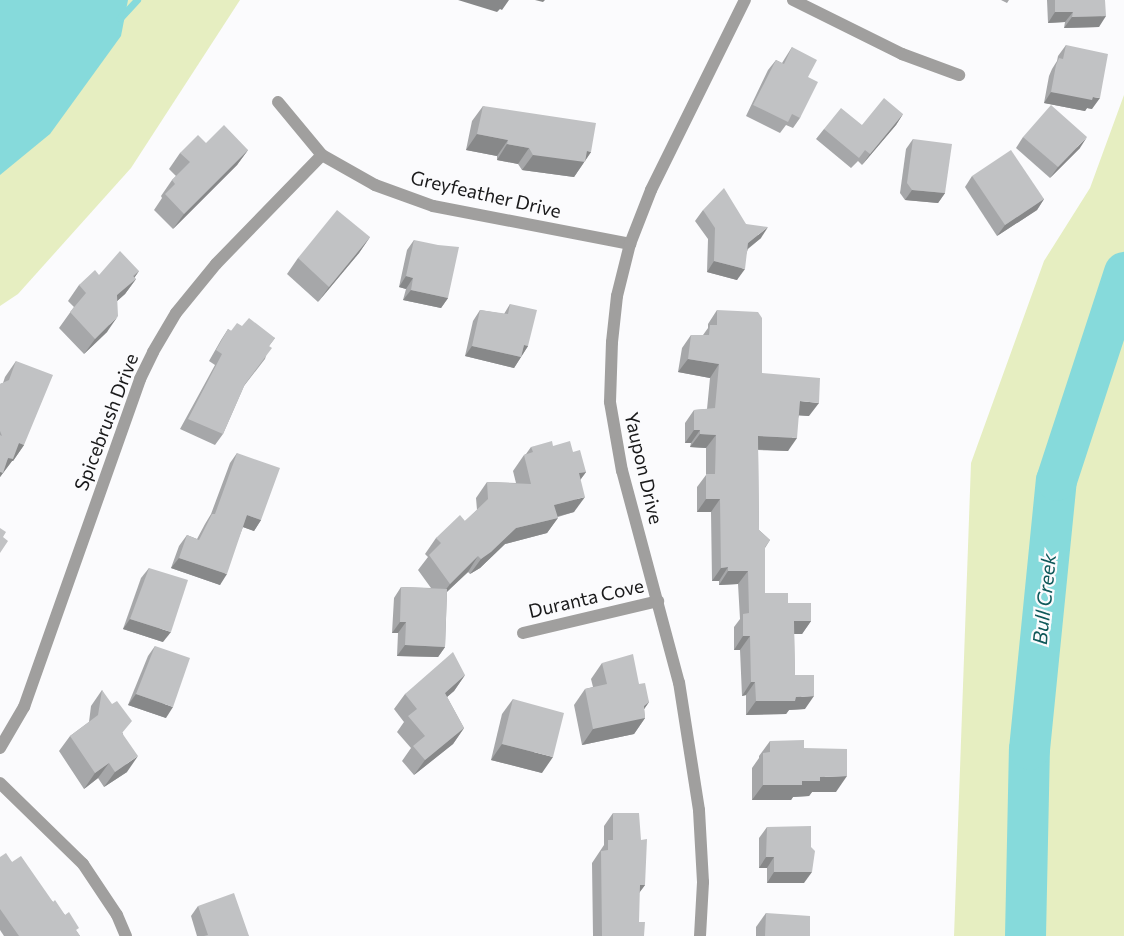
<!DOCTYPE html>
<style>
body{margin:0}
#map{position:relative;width:1124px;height:936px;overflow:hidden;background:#fbfbfd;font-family:Commissioner,sans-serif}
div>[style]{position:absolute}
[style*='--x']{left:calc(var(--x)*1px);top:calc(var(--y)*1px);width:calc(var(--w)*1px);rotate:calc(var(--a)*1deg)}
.green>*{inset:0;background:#e6eec1}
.water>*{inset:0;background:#86dadb}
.stream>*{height:7px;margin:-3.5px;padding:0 3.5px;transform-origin:3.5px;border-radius:3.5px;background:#86dadb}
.river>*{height:41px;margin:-20.5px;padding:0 20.5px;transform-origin:20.5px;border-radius:20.5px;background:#86dadb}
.minor>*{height:12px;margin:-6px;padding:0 6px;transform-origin:6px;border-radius:6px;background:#a09f9e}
.tertiary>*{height:12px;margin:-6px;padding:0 6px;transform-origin:6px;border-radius:6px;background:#a09f9e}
.wall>*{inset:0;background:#a6a7a9}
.shaded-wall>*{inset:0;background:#878889}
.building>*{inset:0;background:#c1c2c4}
span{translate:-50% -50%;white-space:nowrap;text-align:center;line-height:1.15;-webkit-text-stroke:4.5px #fbfbfd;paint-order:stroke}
.street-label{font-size:19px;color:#19191a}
.water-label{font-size:20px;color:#0e5859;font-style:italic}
</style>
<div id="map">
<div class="green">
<i style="clip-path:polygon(0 0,240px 0,131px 168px,18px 294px,0 306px)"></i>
<i style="clip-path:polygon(1124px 95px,1124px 936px,954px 936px,971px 463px,1044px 261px,1090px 188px)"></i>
</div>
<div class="water">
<i style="clip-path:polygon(0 0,128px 0,121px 36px,50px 134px,0 175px)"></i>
</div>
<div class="stream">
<i style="--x:120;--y:18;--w:25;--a:-47"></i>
</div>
<div class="river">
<i style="--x:1025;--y:936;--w:187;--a:-88.8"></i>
<i style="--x:1029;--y:749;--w:270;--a:-84.3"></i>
<i style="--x:1056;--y:480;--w:219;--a:-71.9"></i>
</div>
<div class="minor">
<i style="--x:793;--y:0;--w:122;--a:26.4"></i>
<i style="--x:902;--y:54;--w:61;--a:20.2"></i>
<i style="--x:278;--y:102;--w:69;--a:50.3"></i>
<i style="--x:322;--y:155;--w:61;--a:29.5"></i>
<i style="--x:375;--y:185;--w:62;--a:19.9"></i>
<i style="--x:433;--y:206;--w:201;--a:10.9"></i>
<i style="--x:523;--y:633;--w:139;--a:-13.3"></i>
<i style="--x:0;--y:748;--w:48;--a:-59.7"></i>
<i style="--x:24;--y:707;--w:348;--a:-70.5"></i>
<i style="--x:140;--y:379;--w:30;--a:-64"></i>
<i style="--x:153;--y:352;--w:45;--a:-59.5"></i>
<i style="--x:176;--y:313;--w:63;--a:-50.8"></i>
<i style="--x:216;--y:264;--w:152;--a:-45.8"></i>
<i style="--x:0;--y:783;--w:116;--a:44.3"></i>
<i style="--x:83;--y:864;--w:61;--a:56.3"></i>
<i style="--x:117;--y:915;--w:23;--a:67"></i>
</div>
<div class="tertiary">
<i style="--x:700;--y:936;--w:54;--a:-86.8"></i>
<i style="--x:703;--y:882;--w:72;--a:-93.2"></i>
<i style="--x:699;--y:810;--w:129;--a:-98.9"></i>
<i style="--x:679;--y:683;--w:220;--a:-105"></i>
<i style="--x:622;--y:471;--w:70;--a:-99.9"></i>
<i style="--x:610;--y:402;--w:60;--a:-88.1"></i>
<i style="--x:612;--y:342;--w:46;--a:-83.8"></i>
<i style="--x:617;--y:296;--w:54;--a:-76"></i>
<i style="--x:630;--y:244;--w:58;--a:-68.7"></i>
<i style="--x:651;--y:190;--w:212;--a:-63.7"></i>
</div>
<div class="wall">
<i style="clip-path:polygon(1001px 0,1009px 0,1007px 3px)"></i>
<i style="clip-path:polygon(1047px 0,1105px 0,1099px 27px,1064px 28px,1065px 22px,1048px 23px)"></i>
<i style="clip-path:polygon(1066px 45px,1092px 109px,1087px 108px,1085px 111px,1044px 103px,1049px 76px,1052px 69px,1057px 61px,1058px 56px)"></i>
<i style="clip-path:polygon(792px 47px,808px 77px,800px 118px,793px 128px,786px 125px,780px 133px,746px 116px,768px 70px,776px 60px,782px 63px)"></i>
<i style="clip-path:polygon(483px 106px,591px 152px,574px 177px,522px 170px,518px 164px,497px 160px,497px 156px,466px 150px,472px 121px)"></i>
<i style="clip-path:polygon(903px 114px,896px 125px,862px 165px,858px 161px,851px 168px,816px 139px,824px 129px,862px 125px)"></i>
<i style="clip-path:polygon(1023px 137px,1080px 148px,1050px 178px,1016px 148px)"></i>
<i style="clip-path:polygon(913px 139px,945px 193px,938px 203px,905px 200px,900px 193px,906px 149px)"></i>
<i style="clip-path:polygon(206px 143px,248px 150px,237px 165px,173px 229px,154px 210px,162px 198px,161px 196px,172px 180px,176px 176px,169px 169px,180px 153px)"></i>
<i style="clip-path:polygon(972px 176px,1044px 199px,1037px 210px,997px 236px,965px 187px)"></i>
<i style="clip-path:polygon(703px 210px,746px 224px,761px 238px,748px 249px,737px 280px,707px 272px,708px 239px,695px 221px)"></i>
<i style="clip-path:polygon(370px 237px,359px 253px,318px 302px,287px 274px,298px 258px)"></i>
<i style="clip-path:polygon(414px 240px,448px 298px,441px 308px,403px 300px,406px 289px,399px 287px,407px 250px)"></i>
<i style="clip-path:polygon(139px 271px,134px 278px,136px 279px,125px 294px,117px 301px,107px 332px,84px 354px,59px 328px,74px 307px,68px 301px,79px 285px,99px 275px)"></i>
<i style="clip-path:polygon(510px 304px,528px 346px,514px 368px,465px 356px,473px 321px,480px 310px,504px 314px)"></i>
<i style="clip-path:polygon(717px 310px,762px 373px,809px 416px,799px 415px,788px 451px,758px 450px,759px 530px,770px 540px,765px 548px,765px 593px,788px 603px,811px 621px,802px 634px,794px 634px,795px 675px,805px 709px,789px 710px,786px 714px,746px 715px,746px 695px,742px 696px,740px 650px,734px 650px,734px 627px,740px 619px,738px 584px,719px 585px,719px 581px,712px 581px,711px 512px,697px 512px,697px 487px,706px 475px,706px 448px,690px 447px,691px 443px,685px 443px,685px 423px,694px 410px,707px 409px,710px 378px,678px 372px,682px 348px,691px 335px,703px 335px,708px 328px,708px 324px)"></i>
<i style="clip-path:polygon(242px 326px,275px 338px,269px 346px,265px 359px,244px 386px,223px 434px,215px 445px,180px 429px,215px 365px,209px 361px,221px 340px,228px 329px,231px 331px)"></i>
<i style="clip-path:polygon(16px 361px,24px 445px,13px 461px,12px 461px,0 477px,0 384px,3px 383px,5px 377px)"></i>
<i style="clip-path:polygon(553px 446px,573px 452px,586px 472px,580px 480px,574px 512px,558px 517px,547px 533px,505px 544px,480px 568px,470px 574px,468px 572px,447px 592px,445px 647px,438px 657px,397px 656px,398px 633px,392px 633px,394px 598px,401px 587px,431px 588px,418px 570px,428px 557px,425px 554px,436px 538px,465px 521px,477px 510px,476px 498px,487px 482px,516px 483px,513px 471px,524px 455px,526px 454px,531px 447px)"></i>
<i style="clip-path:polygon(237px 453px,261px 520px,254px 531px,243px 527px,220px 585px,171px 568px,179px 546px,187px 535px,197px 539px,205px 524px,211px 514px,230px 463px)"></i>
<i style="clip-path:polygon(149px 568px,163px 642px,123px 629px,141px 578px)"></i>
<i style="clip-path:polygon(155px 646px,166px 718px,128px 705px,148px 656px)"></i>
<i style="clip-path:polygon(602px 663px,639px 684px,649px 702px,644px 709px,645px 718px,634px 734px,582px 745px,574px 705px,585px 689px,593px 687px,591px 679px)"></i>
<i style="clip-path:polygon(465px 675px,454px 691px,447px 697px,464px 728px,453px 744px,414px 775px,402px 761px,411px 748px,397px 732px,404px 722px,394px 709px,405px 694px)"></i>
<i style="clip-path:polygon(102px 690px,123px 734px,127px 772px,104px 787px,98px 778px,84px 789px,59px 751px,70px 736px,89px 722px,91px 706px)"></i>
<i style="clip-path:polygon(513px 699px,542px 773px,491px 760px,502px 714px)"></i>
<i style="clip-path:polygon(770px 741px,804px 748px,836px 792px,812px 792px,809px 796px,793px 797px,791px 800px,752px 800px,752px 768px,759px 758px,759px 756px)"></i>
<i style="clip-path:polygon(613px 813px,645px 885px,639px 893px,639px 922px,644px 936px,593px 936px,592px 863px,604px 845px,604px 826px)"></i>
<i style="clip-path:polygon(767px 827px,804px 883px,767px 883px,767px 868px,759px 868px,759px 838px)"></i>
<i style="clip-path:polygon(0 857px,12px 862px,53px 902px,65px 915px,80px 936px,4px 936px,0 930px)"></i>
<i style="clip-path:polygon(198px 906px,249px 936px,197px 936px,191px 916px)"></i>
<i style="clip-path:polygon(766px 913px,810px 936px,756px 936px,756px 927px)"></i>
</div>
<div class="shaded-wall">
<i style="clip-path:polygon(458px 0,509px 0,502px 10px,500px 9px,497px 12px)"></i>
<i style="clip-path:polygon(535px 0,545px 0,543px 2px)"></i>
<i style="clip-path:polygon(1055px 12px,1073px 12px,1065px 22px,1048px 23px)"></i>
<i style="clip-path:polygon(1106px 16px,1099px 27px,1064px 28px,1072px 17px)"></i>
<i style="clip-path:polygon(1051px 92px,1093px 97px,1100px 98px,1092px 109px,1087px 108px,1085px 111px,1044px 103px)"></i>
<i style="clip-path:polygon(903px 114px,896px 125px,862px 165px,870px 154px)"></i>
<i style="clip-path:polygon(477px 134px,508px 140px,497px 156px,466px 150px)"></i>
<i style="clip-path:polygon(1087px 137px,1080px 148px,1050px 178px,1058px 167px)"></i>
<i style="clip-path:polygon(507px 144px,529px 148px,518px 164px,497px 160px)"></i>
<i style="clip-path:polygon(248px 150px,237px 165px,173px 229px,184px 214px)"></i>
<i style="clip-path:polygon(587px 151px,591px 152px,574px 177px,522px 170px,533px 155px)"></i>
<i style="clip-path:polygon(912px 190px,945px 193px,938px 203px,905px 200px)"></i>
<i style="clip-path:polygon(1044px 199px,1037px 210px,997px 236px,1005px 225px)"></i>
<i style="clip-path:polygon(768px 227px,761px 238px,741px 254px,748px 243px)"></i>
<i style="clip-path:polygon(370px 237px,359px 253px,318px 302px,329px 287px)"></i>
<i style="clip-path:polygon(714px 261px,745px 269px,737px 280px,707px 272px)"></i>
<i style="clip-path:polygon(139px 271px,130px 284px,136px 279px,125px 294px,106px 311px,117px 295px)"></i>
<i style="clip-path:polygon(406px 276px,413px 278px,406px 289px,399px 287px)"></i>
<i style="clip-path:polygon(411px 290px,448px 298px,441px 308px,403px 300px)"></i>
<i style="clip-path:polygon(118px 316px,107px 332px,84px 354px,95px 339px)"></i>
<i style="clip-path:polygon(524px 345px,528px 346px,521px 357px)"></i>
<i style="clip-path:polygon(472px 346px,521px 357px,514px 368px,465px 356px)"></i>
<i style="clip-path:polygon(688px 359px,719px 364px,710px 378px,678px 372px)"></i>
<i style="clip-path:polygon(800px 401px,819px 403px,809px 416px,790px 415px)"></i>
<i style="clip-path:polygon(694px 430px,700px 430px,691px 443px,685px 443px)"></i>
<i style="clip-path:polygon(700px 434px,716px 435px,706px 448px,690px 447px)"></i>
<i style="clip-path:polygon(758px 436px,797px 438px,788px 451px,748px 449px)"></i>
<i style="clip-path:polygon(19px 443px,24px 445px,13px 461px,12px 461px,0 477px,0 470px)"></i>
<i style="clip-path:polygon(586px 472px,575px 487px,579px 473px)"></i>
<i style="clip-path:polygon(585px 497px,574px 512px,544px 520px,554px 505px)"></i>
<i style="clip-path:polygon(706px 499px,720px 499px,711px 512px,697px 512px)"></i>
<i style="clip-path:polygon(247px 515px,261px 520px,254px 531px,240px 526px)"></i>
<i style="clip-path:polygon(558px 518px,547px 533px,505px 544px,480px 568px,470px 574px,481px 559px,516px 528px)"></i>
<i style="clip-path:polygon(478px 556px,468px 572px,439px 599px,450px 584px)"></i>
<i style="clip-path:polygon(179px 558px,227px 574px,220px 585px,171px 568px)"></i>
<i style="clip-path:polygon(728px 567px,719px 581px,712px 581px,721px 568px)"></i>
<i style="clip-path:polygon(728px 571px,748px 571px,738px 584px,719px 585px)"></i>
<i style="clip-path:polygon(130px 619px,171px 632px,163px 642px,123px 629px)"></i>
<i style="clip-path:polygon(794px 621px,811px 621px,802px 634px,784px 634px)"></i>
<i style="clip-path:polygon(400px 622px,406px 622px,398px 633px,392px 633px)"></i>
<i style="clip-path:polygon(743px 636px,750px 636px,740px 650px,734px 650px)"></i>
<i style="clip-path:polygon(405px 645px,445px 647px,438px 657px,397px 656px)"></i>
<i style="clip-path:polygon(465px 675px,454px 691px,434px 708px,445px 693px)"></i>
<i style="clip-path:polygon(751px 682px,755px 682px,746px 695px,742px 696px)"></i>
<i style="clip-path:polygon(136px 694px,173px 707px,166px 718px,128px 705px)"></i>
<i style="clip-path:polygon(814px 696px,805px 709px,789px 710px,786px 714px,746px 715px,756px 701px,796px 697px)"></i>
<i style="clip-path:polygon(649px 702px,638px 718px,645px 718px,634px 734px,582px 745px,593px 729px,644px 706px)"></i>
<i style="clip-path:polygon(464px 728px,453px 744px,414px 775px,425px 760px)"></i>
<i style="clip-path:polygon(502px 744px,553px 757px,542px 773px,491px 760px)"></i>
<i style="clip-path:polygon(138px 756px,127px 772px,104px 787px,115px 772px)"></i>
<i style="clip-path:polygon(109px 763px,98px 778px,84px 789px,95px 773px)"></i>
<i style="clip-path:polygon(847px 776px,836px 792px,812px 792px,809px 796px,793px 797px,791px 800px,752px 800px,763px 785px,802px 781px,820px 777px)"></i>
<i style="clip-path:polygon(766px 857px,774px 857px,767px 868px,759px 868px)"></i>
<i style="clip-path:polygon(774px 872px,812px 872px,804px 883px,767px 883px)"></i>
<i style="clip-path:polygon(640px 885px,645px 885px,636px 897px)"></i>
</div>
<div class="building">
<i style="clip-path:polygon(1055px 0,1105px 0,1106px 16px,1072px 17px,1073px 12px,1055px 12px)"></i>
<i style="clip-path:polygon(1066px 45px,1108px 54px,1100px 98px,1093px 97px,1092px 100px,1051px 92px,1056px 65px,1059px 58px,1063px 59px)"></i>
<i style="clip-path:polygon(792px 47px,817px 60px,808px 77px,818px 82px,800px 118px,792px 114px,788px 122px,753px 105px,776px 60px,784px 64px)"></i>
<i style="clip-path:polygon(884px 98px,903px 114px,870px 154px,865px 150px,859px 158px,824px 129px,841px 108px,862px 125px)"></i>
<i style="clip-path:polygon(1051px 105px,1087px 137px,1058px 167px,1023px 137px)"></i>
<i style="clip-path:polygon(483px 106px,596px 123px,591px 152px,587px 151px,585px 162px,533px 155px,529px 148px,507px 144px,508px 140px,477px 134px)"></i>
<i style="clip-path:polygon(224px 125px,248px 150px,184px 214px,165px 194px,175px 184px,172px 180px,190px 162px,180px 153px,198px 135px,206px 143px)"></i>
<i style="clip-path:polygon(913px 139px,952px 144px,945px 193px,912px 190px,907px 183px)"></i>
<i style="clip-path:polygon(1011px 150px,1044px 199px,1005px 225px,972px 176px)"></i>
<i style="clip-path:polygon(724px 188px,746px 224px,768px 227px,748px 243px,745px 269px,714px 261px,715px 228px,703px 210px)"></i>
<i style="clip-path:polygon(337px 210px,370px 237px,329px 287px,298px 258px)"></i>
<i style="clip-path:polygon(414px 240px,438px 245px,459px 247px,448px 298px,411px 290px,413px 278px,406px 276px)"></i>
<i style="clip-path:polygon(120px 251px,139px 271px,133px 276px,136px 279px,117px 295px,118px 316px,95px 339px,70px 312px,86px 293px,79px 285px,95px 270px,99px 275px)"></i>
<i style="clip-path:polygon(510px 304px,537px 310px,528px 346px,524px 345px,521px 357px,472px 346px,480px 310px,508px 314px)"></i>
<i style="clip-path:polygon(717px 310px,758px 312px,762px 318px,762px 373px,820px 378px,819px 403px,800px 401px,797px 438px,758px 436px,759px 530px,770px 540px,765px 547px,765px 593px,788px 593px,788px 603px,811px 603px,811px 621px,794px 621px,795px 675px,814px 675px,814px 696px,796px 697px,795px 701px,756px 701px,755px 682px,751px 682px,750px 636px,743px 636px,743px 614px,749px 613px,748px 571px,728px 571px,728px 567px,721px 568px,720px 499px,706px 499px,706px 474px,715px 474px,716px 435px,700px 434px,700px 430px,694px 430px,694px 410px,715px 408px,719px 364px,688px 359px,691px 335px,709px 335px,710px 325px,717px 325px)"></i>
<i style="clip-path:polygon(249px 318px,275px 338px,269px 346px,272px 348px,245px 384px,223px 434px,188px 419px,222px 354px,216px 350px,228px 329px,231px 331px,237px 323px,242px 326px)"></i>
<i style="clip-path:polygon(16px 361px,53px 375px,24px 445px,19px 443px,13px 459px,8px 458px,3px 473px,0 472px,0 435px,2px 436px,0 431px,0 384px,9px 380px)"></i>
<i style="clip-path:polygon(552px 441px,553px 446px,570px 441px,573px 452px,580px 450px,586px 472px,579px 473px,585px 497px,554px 505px,558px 518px,516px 528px,491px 552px,481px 559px,478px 556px,450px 584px,429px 555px,441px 543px,436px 538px,460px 515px,465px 521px,488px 499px,487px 482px,531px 484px,524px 455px,533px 452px,531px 447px)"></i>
<i style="clip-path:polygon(237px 453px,280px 468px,261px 520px,247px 515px,227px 574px,179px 558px,187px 535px,199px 540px,212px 514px,215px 514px)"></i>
<i style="clip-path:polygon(0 528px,6px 532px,3px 537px,8px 541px,0 553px)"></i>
<i style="clip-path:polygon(149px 568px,188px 580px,171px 632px,130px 619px)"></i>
<i style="clip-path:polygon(401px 587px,447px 589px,445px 647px,405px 645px,406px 622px,400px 622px)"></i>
<i style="clip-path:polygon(155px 646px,190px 658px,173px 707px,136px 694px)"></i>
<i style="clip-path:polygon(453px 652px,465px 675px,445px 693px,464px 728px,425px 760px,413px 746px,425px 736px,408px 716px,417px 709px,405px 694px)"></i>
<i style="clip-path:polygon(633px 654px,639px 684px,645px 683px,649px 702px,644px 706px,645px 718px,593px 729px,585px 689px,607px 684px,602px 663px)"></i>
<i style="clip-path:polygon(102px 690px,112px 704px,117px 701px,132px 721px,122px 733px,138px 756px,115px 772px,109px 763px,95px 773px,70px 736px,98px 715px)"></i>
<i style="clip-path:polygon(513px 699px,564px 713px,553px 757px,502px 744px)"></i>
<i style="clip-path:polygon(804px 740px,804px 748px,847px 749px,847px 776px,820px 777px,820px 781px,802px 781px,802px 785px,763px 785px,763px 753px,770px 752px,770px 741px)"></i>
<i style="clip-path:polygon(613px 813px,639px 813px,641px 840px,647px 839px,645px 885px,640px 885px,639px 922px,645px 922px,644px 936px,602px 936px,601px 851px,608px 850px,608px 840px,613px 840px)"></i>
<i style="clip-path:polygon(811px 826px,811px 847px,815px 851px,812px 872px,774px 872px,774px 857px,766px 857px,767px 827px)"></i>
<i style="clip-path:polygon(6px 853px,12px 862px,21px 856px,53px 902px,55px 900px,65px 915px,69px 912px,79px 928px,76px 930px,80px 936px,19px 936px,0 909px,0 857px)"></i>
<i style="clip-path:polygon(234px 893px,249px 936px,204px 936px,208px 935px,198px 906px)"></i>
<i style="clip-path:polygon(766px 913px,810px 916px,810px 936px,765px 936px)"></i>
</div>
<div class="street-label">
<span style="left:486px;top:194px;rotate:13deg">Greyfeather Drive</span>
<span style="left:106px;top:422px;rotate:-69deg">Spicebrush Drive</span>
<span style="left:644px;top:468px;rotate:77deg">Yaupon Drive</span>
<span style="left:586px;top:598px;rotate:-13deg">Duranta Cove</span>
</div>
<div class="water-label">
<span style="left:1044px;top:599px;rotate:-84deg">Bull Creek</span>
</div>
</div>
